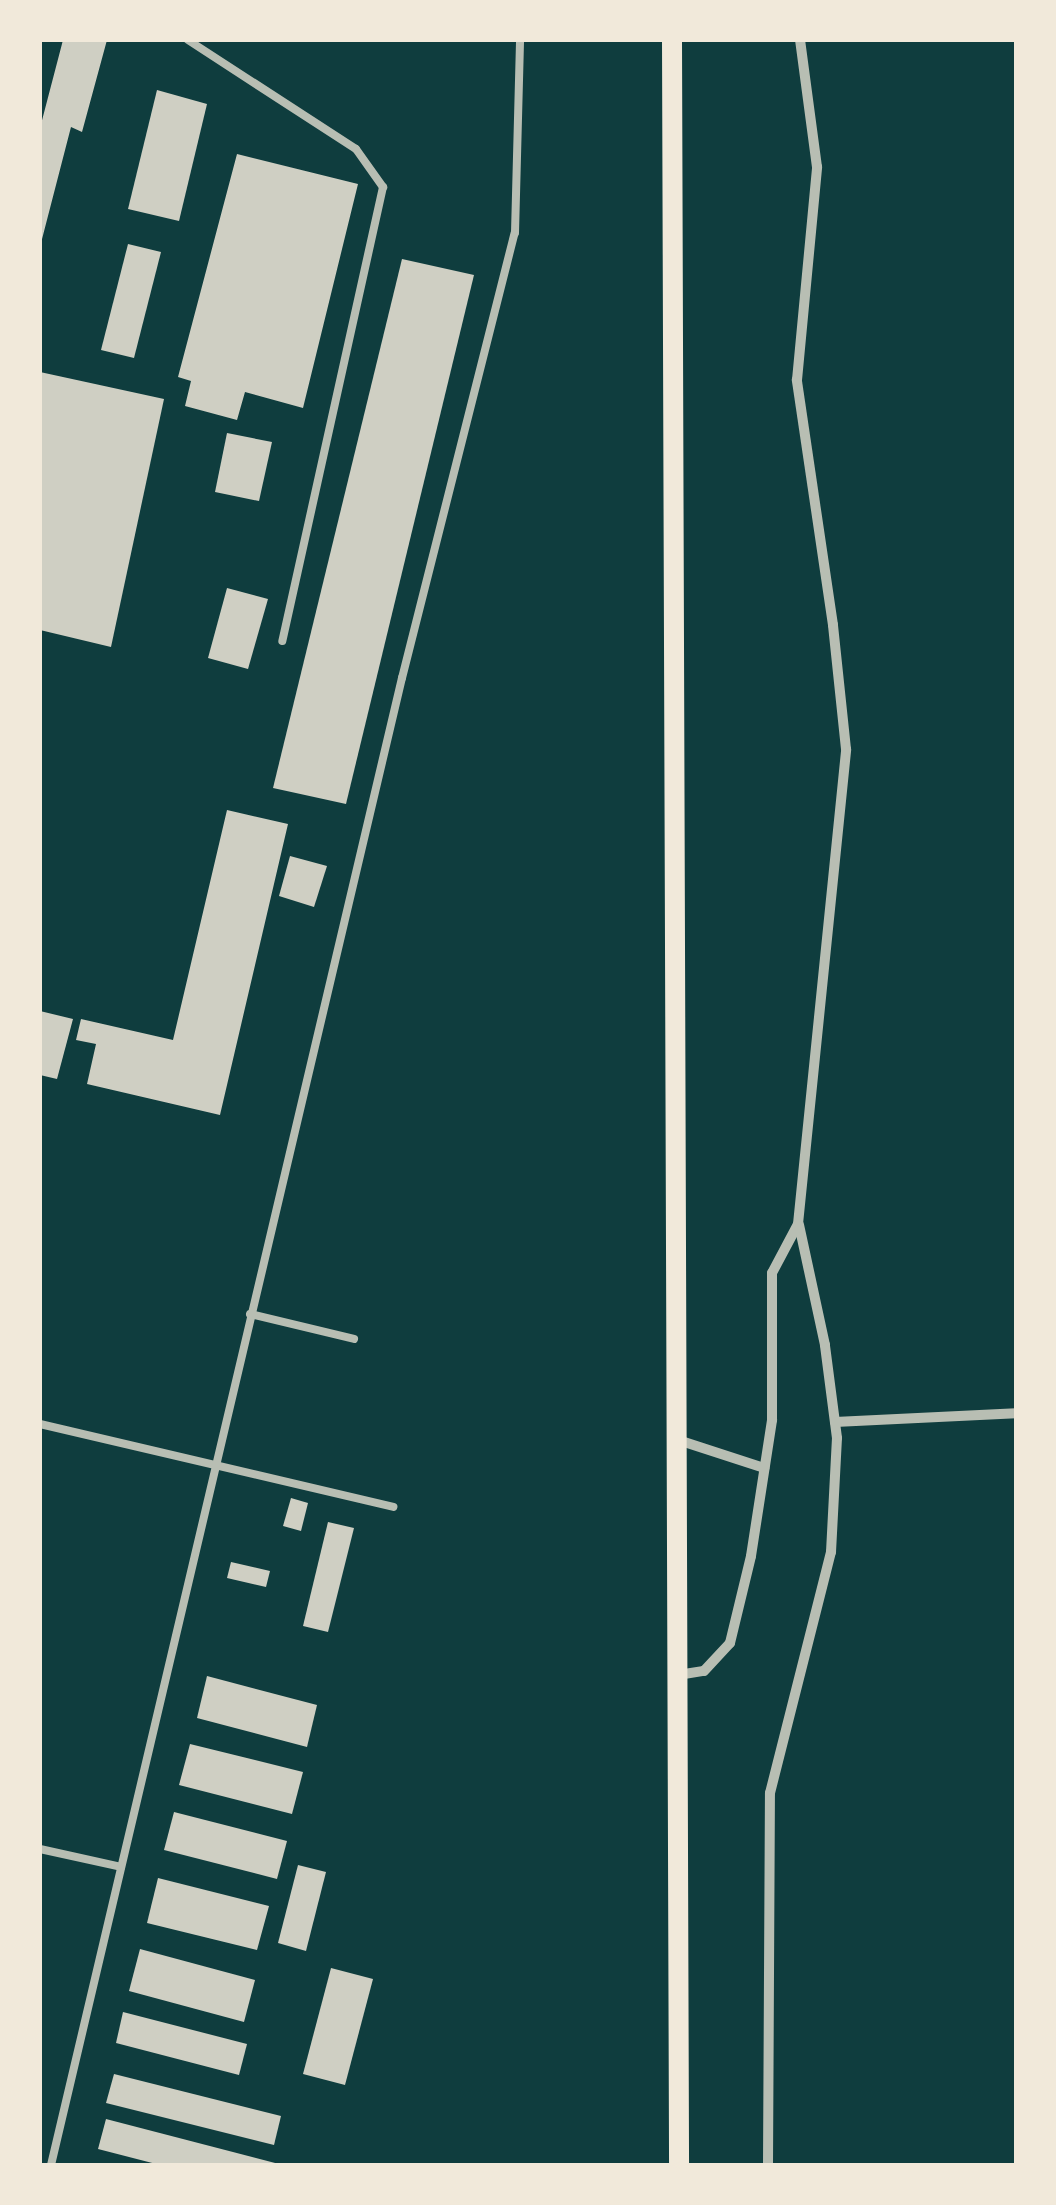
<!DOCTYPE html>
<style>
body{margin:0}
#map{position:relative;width:1056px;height:2205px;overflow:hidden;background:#0f3d3e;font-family:Mulish,sans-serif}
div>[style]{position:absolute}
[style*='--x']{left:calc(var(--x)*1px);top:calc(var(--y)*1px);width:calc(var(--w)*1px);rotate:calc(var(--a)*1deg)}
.building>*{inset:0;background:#cfcfc3}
.service>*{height:8px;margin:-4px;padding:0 4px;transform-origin:4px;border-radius:4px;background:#b8beb3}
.minor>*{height:10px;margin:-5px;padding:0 5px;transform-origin:5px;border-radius:5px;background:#b8beb3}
.secondary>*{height:20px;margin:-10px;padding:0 10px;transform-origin:10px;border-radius:10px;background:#f1e9da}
span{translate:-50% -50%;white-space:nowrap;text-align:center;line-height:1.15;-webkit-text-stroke:10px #f1e9da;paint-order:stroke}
.frame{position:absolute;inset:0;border:42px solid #f1e9da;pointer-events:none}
</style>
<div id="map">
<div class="building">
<i style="clip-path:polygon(63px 40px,107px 40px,82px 132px,71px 127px,41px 243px,40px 128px)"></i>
<i style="clip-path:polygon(157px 90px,207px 104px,179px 221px,128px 209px)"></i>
<i style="clip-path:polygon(237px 154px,358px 184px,303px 408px,245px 392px,237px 420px,185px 406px,191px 381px,178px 377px)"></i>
<i style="clip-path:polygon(128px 244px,161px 252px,134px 358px,101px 350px)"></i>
<i style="clip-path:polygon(402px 259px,474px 275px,346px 804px,273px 788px)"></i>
<i style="clip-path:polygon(40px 372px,164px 399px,111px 647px,40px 630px)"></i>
<i style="clip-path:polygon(227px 433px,272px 442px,259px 501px,215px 492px)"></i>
<i style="clip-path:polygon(227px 588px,268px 599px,248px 669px,208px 658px)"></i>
<i style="clip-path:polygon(227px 810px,288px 824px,220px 1115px,87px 1084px,96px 1044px,76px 1040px,81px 1019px,173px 1040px)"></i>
<i style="clip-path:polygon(290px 856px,327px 866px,314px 907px,279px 896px)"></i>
<i style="clip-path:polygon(40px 1011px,73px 1019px,57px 1079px,40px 1075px)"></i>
<i style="clip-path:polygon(291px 1498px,308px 1503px,301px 1531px,283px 1526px)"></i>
<i style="clip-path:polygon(328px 1522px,354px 1528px,328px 1632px,303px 1626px)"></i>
<i style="clip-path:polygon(231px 1562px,270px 1571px,266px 1587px,227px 1578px)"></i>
<i style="clip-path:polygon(207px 1676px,317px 1705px,307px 1747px,197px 1718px)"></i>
<i style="clip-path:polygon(190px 1744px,303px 1772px,292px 1814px,179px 1785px)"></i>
<i style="clip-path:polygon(174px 1812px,287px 1841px,277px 1879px,164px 1850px)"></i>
<i style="clip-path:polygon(298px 1865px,326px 1872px,306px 1951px,278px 1943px)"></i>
<i style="clip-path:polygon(158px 1878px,269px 1906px,257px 1950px,147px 1923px)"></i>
<i style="clip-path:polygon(140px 1949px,255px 1980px,244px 2022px,129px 1991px)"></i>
<i style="clip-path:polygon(331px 1968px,373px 1979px,345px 2085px,303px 2074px)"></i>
<i style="clip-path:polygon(123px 2012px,247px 2044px,239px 2075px,116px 2043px)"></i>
<i style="clip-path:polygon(114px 2074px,281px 2116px,274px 2145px,106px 2103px)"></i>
<i style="clip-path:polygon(106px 2119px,279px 2164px,279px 2165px,160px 2165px,98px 2149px)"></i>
</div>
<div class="service">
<i style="--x:188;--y:40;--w:200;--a:33"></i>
<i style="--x:356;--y:149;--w:47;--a:54.6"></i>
<i style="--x:383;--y:187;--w:465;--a:102.5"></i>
<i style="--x:250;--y:1314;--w:107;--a:13.5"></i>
<i style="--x:40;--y:1424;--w:363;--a:13.2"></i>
<i style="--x:40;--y:1849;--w:83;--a:12.5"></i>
<i style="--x:51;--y:2165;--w:1528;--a:-76.72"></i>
<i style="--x:402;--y:678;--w:459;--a:-75.8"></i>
<i style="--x:515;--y:233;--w:193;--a:-88.5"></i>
</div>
<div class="minor">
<i style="--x:835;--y:1422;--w:181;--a:-2.8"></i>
<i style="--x:675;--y:1439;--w:94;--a:18"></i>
<i style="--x:678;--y:1675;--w:26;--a:-9"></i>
<i style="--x:704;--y:1671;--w:38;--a:-47"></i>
<i style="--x:730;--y:1643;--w:89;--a:-76.4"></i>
<i style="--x:751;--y:1556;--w:138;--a:-81.2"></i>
<i style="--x:772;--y:1420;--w:147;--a:-90"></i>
<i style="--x:772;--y:1273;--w:55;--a:-62"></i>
<i style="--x:798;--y:1224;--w:477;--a:-84.2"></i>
<i style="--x:846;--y:749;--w:125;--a:-96"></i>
<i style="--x:833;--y:625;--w:248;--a:-98.4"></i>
<i style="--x:797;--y:380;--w:214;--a:-84.6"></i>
<i style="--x:817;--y:167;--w:128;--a:-97.6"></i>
<i style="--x:768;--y:2165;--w:372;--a:-89.7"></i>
<i style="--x:770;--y:1793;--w:249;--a:-75.8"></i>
<i style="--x:831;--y:1552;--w:114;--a:-87"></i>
<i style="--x:837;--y:1438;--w:94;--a:-97.4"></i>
<i style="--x:825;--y:1345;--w:123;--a:-102.2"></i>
</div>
<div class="secondary">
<i style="--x:672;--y:40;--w:2125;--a:89.81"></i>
</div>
<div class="frame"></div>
</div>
